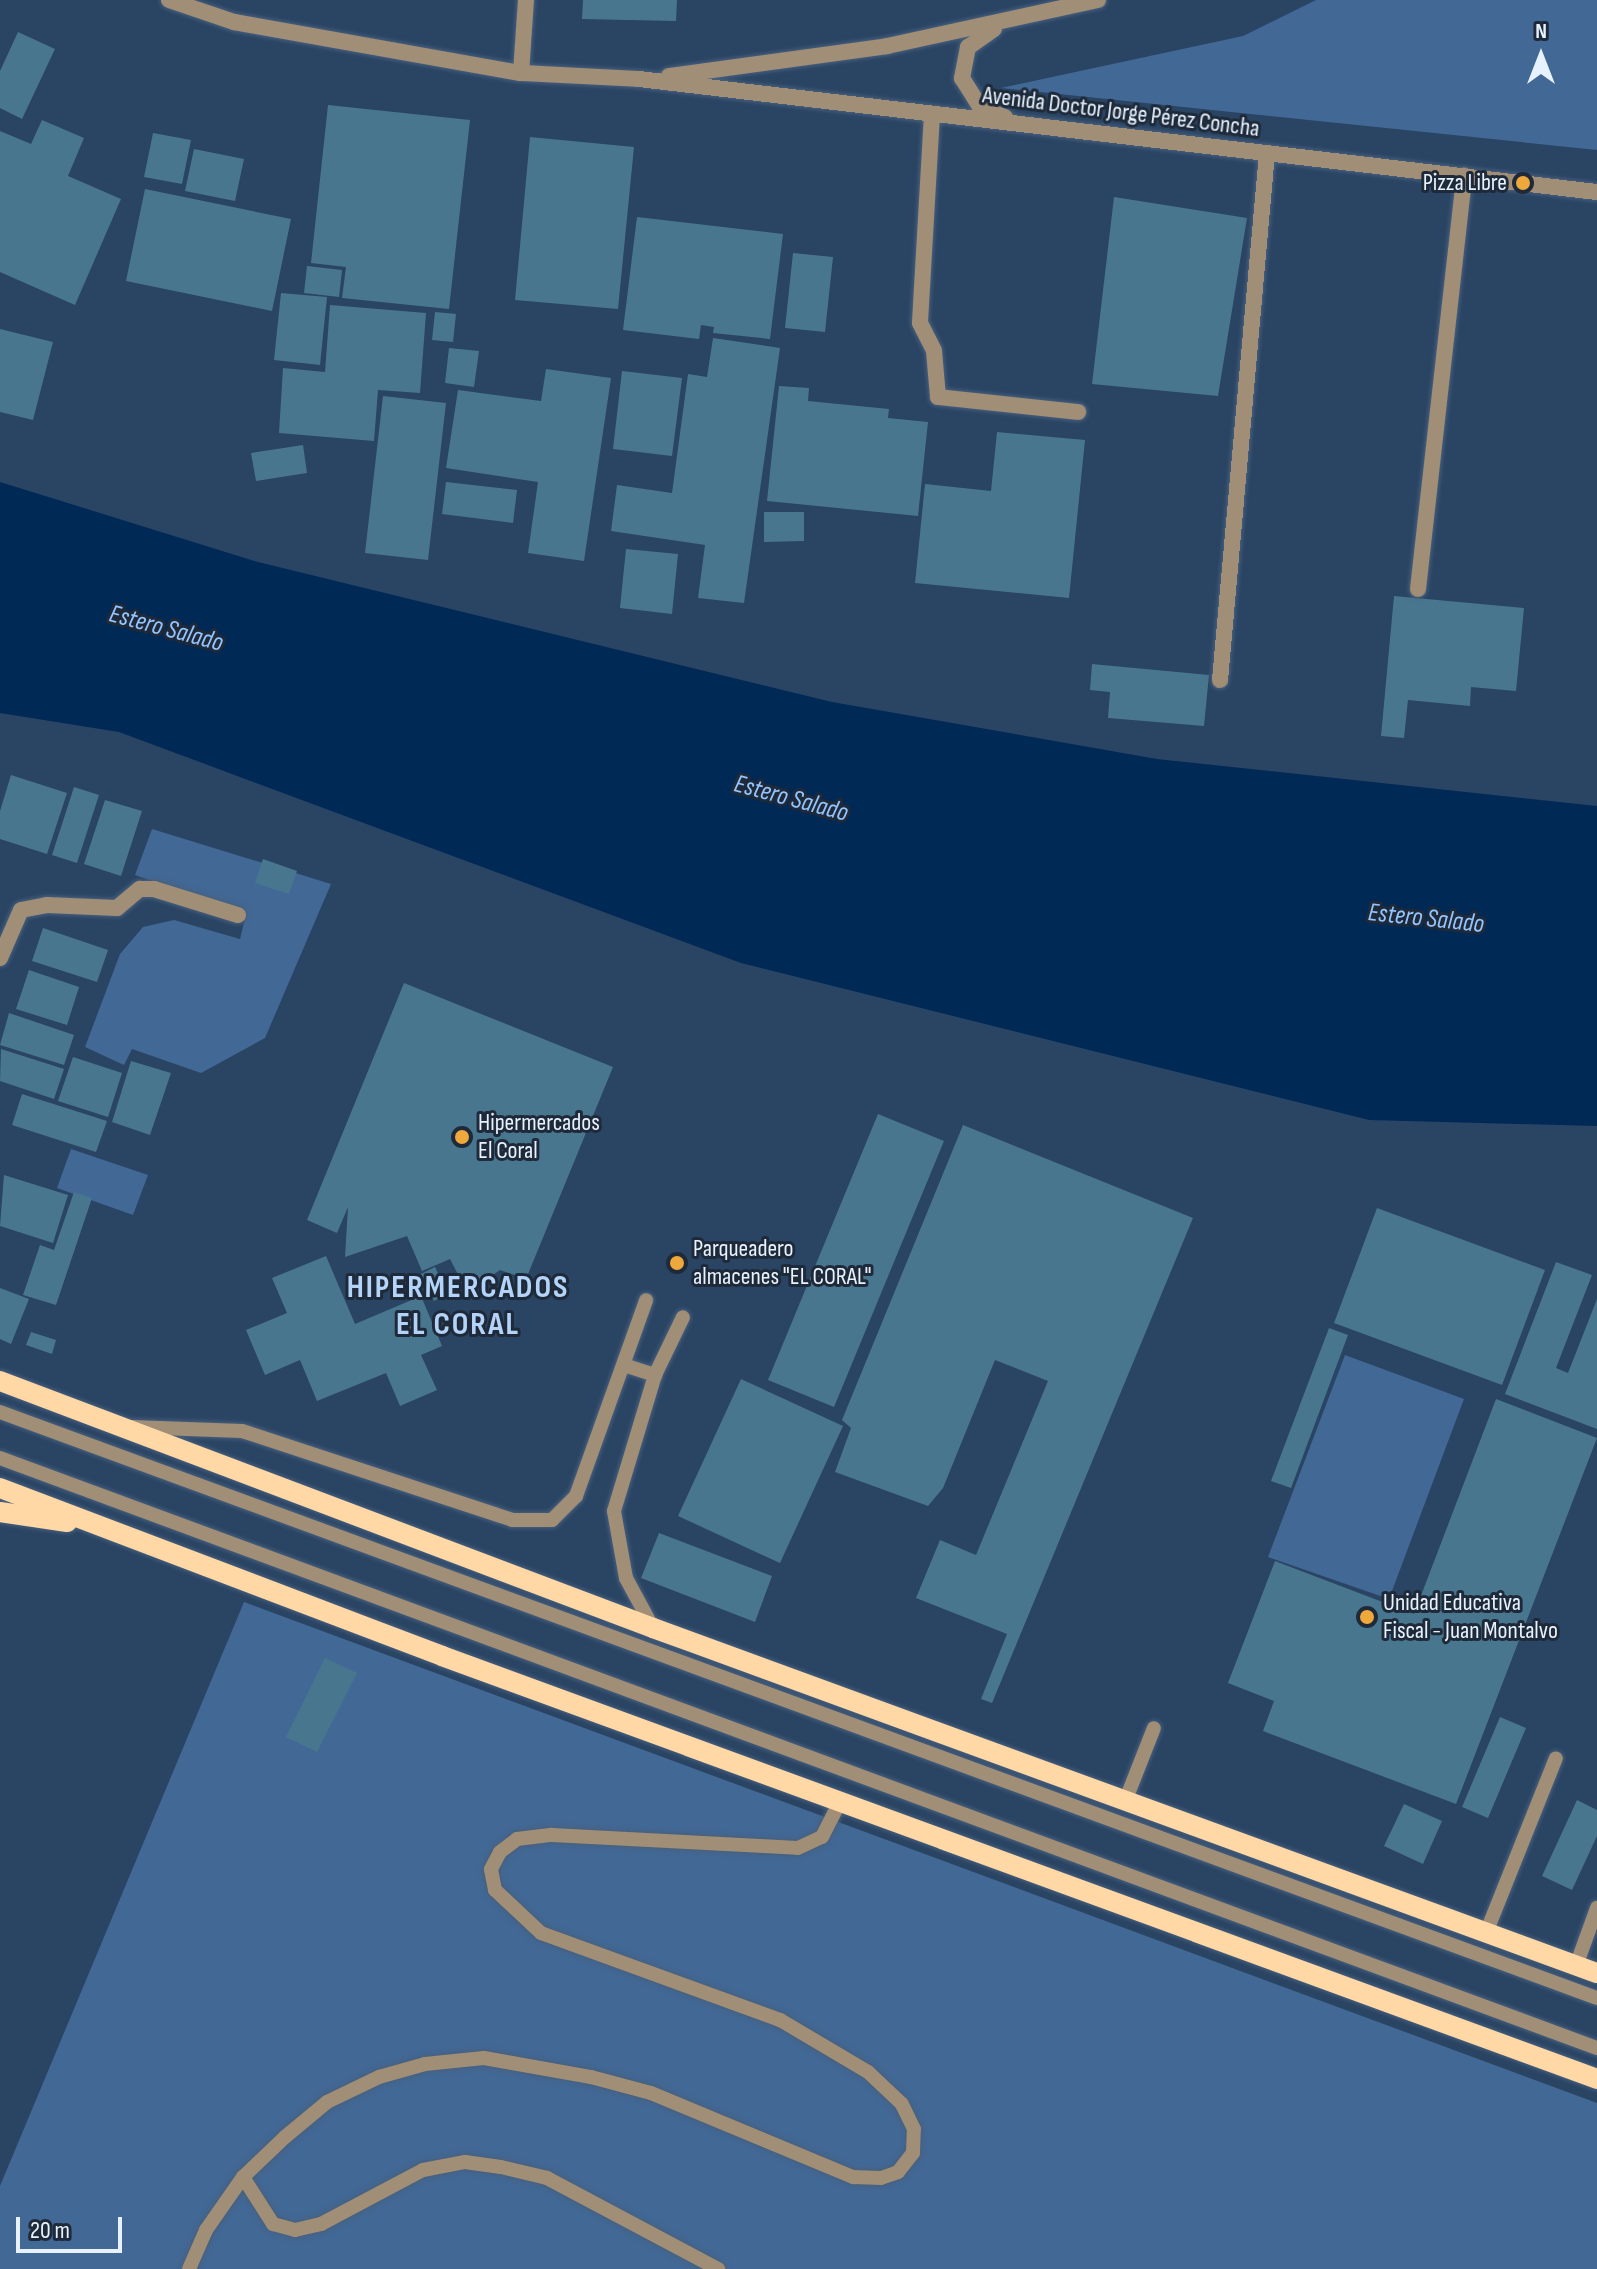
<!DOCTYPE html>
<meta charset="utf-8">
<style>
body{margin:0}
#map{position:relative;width:1597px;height:2269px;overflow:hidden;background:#2a4464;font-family:"Sofia Sans Condensed",sans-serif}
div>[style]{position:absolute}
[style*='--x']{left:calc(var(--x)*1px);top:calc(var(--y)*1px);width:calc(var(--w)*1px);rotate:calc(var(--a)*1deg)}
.green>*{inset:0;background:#426895}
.water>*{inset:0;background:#002956}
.building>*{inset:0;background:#49768f}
.roads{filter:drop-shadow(0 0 2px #48607d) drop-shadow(0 0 2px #48607d)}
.service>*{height:14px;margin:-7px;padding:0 7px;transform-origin:7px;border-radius:7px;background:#a18e76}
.minor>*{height:16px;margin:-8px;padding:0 8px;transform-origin:8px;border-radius:8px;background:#a18e76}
.tertiary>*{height:16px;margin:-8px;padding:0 8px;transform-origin:8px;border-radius:8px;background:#a18e76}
.primary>*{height:20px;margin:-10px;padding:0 10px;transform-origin:10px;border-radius:10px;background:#ffd8a6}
.dots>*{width:22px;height:22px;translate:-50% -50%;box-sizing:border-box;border:4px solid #1e2a39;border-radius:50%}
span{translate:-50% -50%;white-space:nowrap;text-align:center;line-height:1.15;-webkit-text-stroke:6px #1e2a39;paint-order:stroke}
.street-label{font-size:24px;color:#e8f2fe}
.poi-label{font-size:24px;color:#e8f2fe}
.right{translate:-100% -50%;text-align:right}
.left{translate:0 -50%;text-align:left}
.water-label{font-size:26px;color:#94c4fe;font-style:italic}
.district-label{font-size:32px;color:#b4d3f9;font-weight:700;letter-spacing:2px}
.north{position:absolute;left:1501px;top:16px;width:80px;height:80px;-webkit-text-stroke:6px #1e2a39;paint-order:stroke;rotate:0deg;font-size:22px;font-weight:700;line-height:32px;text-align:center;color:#e8f2fe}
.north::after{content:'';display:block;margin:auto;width:28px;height:36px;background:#e8f2fe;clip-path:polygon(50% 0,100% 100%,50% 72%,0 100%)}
.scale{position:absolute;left:16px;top:2217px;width:106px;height:36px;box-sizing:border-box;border:4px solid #e8f2fe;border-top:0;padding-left:10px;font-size:24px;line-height:28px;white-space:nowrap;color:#e8f2fe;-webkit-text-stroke:6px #1e2a39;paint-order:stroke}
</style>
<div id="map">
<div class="green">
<i style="clip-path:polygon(1316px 0,1597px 0,1597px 150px,1001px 88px,1243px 36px)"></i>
<i style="clip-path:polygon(152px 829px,331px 884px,265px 1038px,201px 1073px,132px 1049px,124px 1065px,85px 1047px,120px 954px,143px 927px,174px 920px,240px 939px,246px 914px,135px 875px)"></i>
<i style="clip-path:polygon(71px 1149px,148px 1175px,133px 1215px,57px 1188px)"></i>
<i style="clip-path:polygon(1345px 1355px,1464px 1399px,1389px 1599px,1268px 1557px)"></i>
<i style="clip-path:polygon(244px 1602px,1597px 2103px,1597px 2269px,0 2269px,0 2186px)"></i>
</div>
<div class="water">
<i style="clip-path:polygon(0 482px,258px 562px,832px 702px,1157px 759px,1597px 806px,1597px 1126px,1369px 1120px,741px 963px,119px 732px,0 713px)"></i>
</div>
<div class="building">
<i style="clip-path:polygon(583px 0,677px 0,676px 21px,582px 19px)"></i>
<i style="clip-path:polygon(18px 32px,55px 49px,22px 119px,0 108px,0 71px)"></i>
<i style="clip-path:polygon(328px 105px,470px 120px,449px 309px,342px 298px,346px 267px,311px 263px)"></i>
<i style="clip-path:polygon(42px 120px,84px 138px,68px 176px,121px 199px,75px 305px,0 272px,0 131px,31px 144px)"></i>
<i style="clip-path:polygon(153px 133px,191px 140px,182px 184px,144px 177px)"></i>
<i style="clip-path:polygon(530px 137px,634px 147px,618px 309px,515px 300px)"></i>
<i style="clip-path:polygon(194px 149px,244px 159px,235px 201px,185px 191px)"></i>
<i style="clip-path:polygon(145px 189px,291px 219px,272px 311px,126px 281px)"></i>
<i style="clip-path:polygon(1114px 197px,1247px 218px,1218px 396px,1092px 384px)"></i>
<i style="clip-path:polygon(637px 217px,783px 234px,770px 339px,713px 333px,714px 327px,701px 325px,699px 339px,623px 330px)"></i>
<i style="clip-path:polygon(793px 253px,833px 257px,825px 332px,785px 328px)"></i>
<i style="clip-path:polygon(307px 266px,342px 270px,339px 297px,304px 293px)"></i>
<i style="clip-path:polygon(281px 293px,327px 297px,320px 365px,274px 360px)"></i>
<i style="clip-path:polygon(330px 305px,426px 313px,420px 393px,378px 390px,374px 441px,279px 433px,283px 368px,325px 372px)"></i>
<i style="clip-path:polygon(435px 312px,456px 314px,453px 342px,432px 340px)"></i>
<i style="clip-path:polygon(0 329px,53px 342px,33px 420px,0 412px)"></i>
<i style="clip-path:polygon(713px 338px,780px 348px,744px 603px,698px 598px,705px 545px,611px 531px,617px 485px,672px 493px,688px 374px,707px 377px)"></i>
<i style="clip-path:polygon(449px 348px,479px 351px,474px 387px,445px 383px)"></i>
<i style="clip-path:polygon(546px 369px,611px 378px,584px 561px,528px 553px,538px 482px,446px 468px,458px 390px,541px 401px)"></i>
<i style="clip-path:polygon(622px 371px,682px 378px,672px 456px,613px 449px)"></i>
<i style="clip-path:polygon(779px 386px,809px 388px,808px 401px,889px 409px,888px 418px,928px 422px,918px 516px,767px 501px)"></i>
<i style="clip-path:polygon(383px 396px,446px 403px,428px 560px,365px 553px)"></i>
<i style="clip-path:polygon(997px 432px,1085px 440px,1069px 598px,915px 583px,925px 484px,991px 491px)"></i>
<i style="clip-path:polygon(303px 445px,307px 473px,256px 481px,251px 453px)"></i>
<i style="clip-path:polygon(446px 482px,517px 490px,513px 523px,442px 514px)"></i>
<i style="clip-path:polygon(764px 512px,804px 512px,804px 541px,764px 542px)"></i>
<i style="clip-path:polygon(626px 549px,678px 554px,672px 614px,620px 608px)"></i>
<i style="clip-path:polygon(1394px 596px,1524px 608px,1516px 691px,1471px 687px,1470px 706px,1408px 700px,1404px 738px,1381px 736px)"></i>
<i style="clip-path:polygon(1092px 664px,1209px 675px,1204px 726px,1108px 718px,1110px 692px,1090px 690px)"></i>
<i style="clip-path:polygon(11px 775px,67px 793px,47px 854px,0 839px,0 811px)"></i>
<i style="clip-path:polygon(74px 787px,99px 795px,77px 863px,52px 855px)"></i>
<i style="clip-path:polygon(105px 800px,142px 811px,121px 876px,84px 864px)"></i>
<i style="clip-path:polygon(263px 859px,297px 871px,289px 894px,255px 883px)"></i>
<i style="clip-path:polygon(43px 928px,108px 950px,97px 982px,32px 961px)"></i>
<i style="clip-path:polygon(29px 970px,79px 987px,67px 1025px,16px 1009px)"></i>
<i style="clip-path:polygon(404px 983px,613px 1067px,526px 1279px,500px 1270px,467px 1292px,450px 1259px,422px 1271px,407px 1236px,345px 1257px,348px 1207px,337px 1233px,307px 1220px)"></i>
<i style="clip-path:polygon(9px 1013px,74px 1035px,64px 1065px,0 1045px)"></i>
<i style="clip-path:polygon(1px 1049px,64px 1069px,54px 1099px,0 1081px)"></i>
<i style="clip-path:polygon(73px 1057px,122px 1073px,108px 1117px,58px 1101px)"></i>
<i style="clip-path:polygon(131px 1061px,171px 1073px,150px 1135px,112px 1122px)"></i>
<i style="clip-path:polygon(22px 1094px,107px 1121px,96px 1152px,12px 1125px)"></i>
<i style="clip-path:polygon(878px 1114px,944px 1141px,834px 1407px,768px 1380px)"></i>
<i style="clip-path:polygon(963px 1125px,1193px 1218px,992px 1703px,981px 1699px,1007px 1634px,916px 1598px,940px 1540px,976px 1555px,1048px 1381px,995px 1360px,943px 1488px,928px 1506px,835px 1472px,851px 1428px,842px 1420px)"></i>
<i style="clip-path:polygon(4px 1175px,68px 1195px,53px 1243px,0 1226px)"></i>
<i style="clip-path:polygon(74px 1192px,92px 1198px,56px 1305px,23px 1295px,40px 1245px,54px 1250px)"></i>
<i style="clip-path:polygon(1377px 1208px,1545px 1270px,1502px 1385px,1334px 1323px)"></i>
<i style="clip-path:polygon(326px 1256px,355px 1324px,421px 1296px,442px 1346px,421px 1355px,437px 1390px,400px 1406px,386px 1373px,317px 1401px,300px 1360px,265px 1375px,246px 1330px,287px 1313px,272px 1278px)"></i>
<i style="clip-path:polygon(1556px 1262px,1592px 1275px,1556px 1368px,1568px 1373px,1597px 1299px,1597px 1429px,1505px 1394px)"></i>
<i style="clip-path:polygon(435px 1267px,448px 1294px,434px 1301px,421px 1274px)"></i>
<i style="clip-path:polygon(0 1288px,29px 1299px,11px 1344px,0 1339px)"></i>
<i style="clip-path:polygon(1329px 1328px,1348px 1335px,1291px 1488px,1271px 1481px)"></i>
<i style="clip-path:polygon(31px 1332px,56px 1340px,52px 1354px,26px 1345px)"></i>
<i style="clip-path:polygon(741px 1379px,843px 1426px,780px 1563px,678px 1516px)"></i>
<i style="clip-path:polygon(1496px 1399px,1597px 1438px,1456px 1804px,1263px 1731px,1274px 1701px,1228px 1683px,1275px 1561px,1414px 1614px)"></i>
<i style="clip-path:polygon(659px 1533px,772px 1576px,755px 1622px,641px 1578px)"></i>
<i style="clip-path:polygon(325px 1658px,357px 1673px,317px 1752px,286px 1737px)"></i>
<i style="clip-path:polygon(1500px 1717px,1526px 1728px,1488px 1818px,1462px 1807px)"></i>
<i style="clip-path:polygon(1577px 1800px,1597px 1810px,1597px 1836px,1572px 1890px,1542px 1876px)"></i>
<i style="clip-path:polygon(1404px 1804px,1442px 1821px,1423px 1864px,1384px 1846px)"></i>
</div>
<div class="roads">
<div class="service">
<i style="--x:624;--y:1365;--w:33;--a:18"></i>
<i style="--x:0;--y:1412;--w:1701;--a:20.15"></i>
<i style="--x:132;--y:1427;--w:110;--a:2.1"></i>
<i style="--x:242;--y:1431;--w:284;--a:18.2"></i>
<i style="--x:512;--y:1520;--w:40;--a:0"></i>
<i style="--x:552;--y:1520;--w:34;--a:-45"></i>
<i style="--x:576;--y:1496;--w:208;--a:-70.3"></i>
<i style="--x:0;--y:1458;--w:1703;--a:20.28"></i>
<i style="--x:653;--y:1628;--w:57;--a:-118.4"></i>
<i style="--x:626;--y:1578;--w:68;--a:-100.2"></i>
<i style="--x:614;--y:1511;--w:142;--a:-73.2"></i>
<i style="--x:655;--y:1375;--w:64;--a:-64.2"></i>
<i style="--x:1126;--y:1799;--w:76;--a:-68.5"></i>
<i style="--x:1486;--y:1933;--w:188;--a:-68.2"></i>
<i style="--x:1576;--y:1966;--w:62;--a:-70.1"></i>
<i style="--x:243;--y:2177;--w:56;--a:57.4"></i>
<i style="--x:273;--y:2224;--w:23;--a:15"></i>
<i style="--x:295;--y:2230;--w:27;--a:-13"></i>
<i style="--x:321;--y:2224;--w:115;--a:-27.9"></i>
<i style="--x:423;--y:2170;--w:43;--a:-10.8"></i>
<i style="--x:465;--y:2162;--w:36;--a:8"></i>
<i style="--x:501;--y:2167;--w:47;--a:13.4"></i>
<i style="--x:547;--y:2178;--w:194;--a:28"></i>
<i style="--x:189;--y:2269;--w:43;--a:-66.4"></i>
<i style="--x:206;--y:2230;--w:65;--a:-55.1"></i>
<i style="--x:243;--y:2177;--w:58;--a:-43.6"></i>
<i style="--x:285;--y:2137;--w:55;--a:-39.8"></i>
<i style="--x:327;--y:2102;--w:58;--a:-25.7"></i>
<i style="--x:379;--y:2077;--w:48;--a:-15.8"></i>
<i style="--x:425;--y:2064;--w:59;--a:-5.8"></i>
<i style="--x:484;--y:2058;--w:109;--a:10.1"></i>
<i style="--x:591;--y:2077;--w:62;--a:14.9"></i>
<i style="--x:651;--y:2093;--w:219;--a:22.6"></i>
<i style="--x:853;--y:2177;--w:28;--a:2"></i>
<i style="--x:881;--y:2178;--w:18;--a:-19"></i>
<i style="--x:898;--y:2172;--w:24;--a:-52"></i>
<i style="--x:913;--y:2153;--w:24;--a:-88"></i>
<i style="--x:914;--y:2129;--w:28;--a:-116"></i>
<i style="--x:902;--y:2104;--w:47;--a:-136.7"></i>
<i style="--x:868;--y:2072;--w:102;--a:-149.4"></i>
<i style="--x:780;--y:2020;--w:254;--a:-160"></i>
<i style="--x:541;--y:1933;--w:63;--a:-136.9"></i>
<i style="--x:495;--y:1890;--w:21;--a:-101"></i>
<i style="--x:491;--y:1869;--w:19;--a:-62"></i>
<i style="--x:500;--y:1852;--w:21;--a:-37"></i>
<i style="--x:517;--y:1839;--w:35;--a:-7"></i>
<i style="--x:552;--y:1835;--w:246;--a:3"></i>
<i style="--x:798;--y:1848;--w:26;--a:-25"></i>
<i style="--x:822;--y:1837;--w:39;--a:-63"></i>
</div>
<div class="minor">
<i style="--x:521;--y:73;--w:73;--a:-86.1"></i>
<i style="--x:932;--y:114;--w:209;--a:93.3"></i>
<i style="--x:920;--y:323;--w:31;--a:63"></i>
<i style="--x:934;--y:351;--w:46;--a:85"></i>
<i style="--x:938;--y:397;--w:141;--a:6.1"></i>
<i style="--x:1418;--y:589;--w:416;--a:-83.6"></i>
<i style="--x:1220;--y:680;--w:529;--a:-84.9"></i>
<i style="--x:0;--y:958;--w:52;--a:-66.4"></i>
<i style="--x:21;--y:910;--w:26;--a:-11"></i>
<i style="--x:47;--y:905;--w:70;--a:2.5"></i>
<i style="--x:117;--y:908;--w:30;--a:-40"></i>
<i style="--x:140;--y:889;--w:14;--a:0"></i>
<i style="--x:154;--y:889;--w:88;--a:17.2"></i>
</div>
<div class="tertiary">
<i style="--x:169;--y:0;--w:69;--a:18.7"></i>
<i style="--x:234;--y:22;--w:291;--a:10.1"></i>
<i style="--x:521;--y:73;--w:118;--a:2.9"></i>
<i style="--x:639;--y:79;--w:965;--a:6.73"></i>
<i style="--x:994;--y:29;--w:32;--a:145"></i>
<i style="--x:968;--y:47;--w:32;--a:101"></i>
<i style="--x:962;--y:78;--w:34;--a:58"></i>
<i style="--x:980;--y:107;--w:27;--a:22"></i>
<i style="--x:669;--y:76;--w:220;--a:-7.8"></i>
<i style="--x:887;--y:46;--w:216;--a:-12.3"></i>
</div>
<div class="primary">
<i style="--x:0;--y:1381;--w:698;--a:20.72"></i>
<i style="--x:653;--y:1628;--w:1005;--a:20.08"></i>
<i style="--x:0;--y:1488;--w:473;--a:20.8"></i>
<i style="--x:442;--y:1656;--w:1230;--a:20.11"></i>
<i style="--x:0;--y:1512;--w:68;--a:8.5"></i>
</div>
</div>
<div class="dots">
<i style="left:1523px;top:183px;background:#eea83c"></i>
<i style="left:462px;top:1137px;background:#eea83c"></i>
<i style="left:677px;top:1263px;background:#eea83c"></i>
<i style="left:1367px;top:1617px;background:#eea83c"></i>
</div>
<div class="street-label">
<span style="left:1121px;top:112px;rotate:7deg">Avenida Doctor Jorge Pérez Concha</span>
</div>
<div class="poi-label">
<span class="right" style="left:1507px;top:183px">Pizza Libre</span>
<span class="left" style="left:478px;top:1137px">Hipermercados<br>El Coral</span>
<span class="left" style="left:693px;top:1263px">Parqueadero<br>almacenes "EL CORAL"</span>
<span class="left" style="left:1383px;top:1617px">Unidad Educativa<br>Fiscal - Juan Montalvo</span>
</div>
<div class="water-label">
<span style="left:166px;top:629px;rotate:15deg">Estero Salado</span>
<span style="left:791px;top:799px;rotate:15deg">Estero Salado</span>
<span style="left:1426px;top:919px;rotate:6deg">Estero Salado</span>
</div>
<div class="district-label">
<span style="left:458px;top:1307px">HIPERMERCADOS<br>EL CORAL</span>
</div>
<div class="north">N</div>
<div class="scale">20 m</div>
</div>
